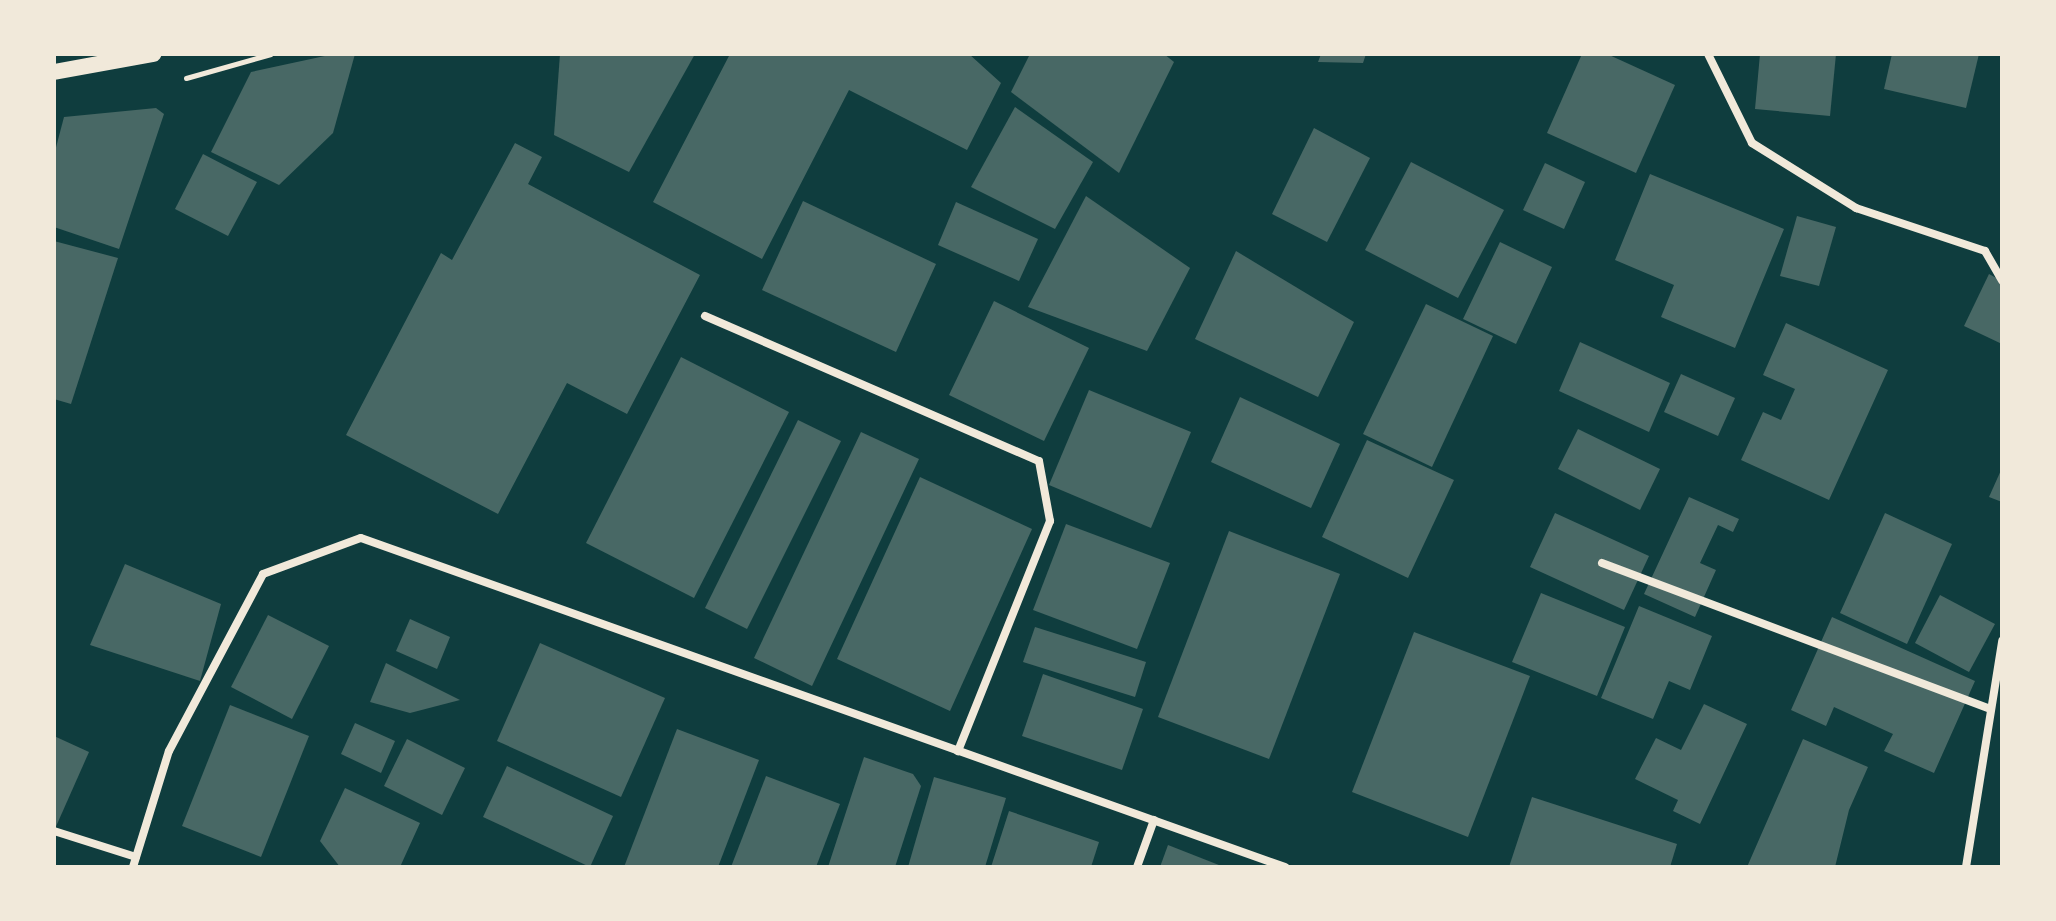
<!DOCTYPE html>
<style>
body{margin:0}
#map{position:relative;width:2056px;height:921px;overflow:hidden;background:#0f3d3e;font-family:"Playfair Display",serif}
div>[style]{position:absolute}
[style*='--x']{left:calc(var(--x)*1px);top:calc(var(--y)*1px);width:calc(var(--w)*1px);rotate:calc(var(--a)*1deg)}
.building>*{inset:0;background:#486865}
.path>*{height:5px;margin:-2.5px;padding:0 2.5px;transform-origin:2.5px;border-radius:2.5px;background:#f1e9da}
.minor>*{height:8px;margin:-4px;padding:0 4px;transform-origin:4px;border-radius:4px;background:#f1e9da}
.secondary>*{height:16px;margin:-8px;padding:0 8px;transform-origin:8px;border-radius:8px;background:#f1e9da}
span{translate:-50% -50%;white-space:nowrap;text-align:center;line-height:1.15;-webkit-text-stroke:7px #f1e9da;paint-order:stroke}
.frame{position:absolute;inset:0;border:56px solid #f1e9da;pointer-events:none}
</style>
<div id="map">
<div class="building">
<i style="clip-path:polygon(334px 54px,355px 54px,333px 133px,279px 185px,211px 152px,251px 72px)"></i>
<i style="clip-path:polygon(560px 54px,695px 54px,629px 172px,554px 135px)"></i>
<i style="clip-path:polygon(730px 54px,969px 54px,1001px 83px,967px 150px,849px 90px,762px 259px,653px 202px)"></i>
<i style="clip-path:polygon(1030px 54px,1164px 54px,1174px 62px,1119px 173px,1011px 92px)"></i>
<i style="clip-path:polygon(1321px 54px,1366px 54px,1363px 63px,1318px 62px)"></i>
<i style="clip-path:polygon(1582px 54px,1607px 54px,1675px 85px,1636px 173px,1547px 133px)"></i>
<i style="clip-path:polygon(1760px 54px,1836px 54px,1830px 116px,1755px 109px)"></i>
<i style="clip-path:polygon(1892px 54px,1979px 54px,1966px 108px,1884px 89px)"></i>
<i style="clip-path:polygon(1015px 107px,1093px 162px,1055px 229px,971px 187px)"></i>
<i style="clip-path:polygon(156px 108px,164px 114px,119px 249px,54px 227px,54px 155px,64px 117px)"></i>
<i style="clip-path:polygon(1314px 128px,1370px 158px,1327px 242px,1272px 214px)"></i>
<i style="clip-path:polygon(515px 143px,542px 157px,528px 184px,700px 275px,627px 414px,567px 383px,498px 514px,346px 435px,441px 253px,452px 260px)"></i>
<i style="clip-path:polygon(203px 154px,257px 182px,228px 236px,175px 209px)"></i>
<i style="clip-path:polygon(1411px 162px,1504px 210px,1458px 298px,1365px 250px)"></i>
<i style="clip-path:polygon(1545px 163px,1585px 182px,1564px 229px,1523px 210px)"></i>
<i style="clip-path:polygon(1650px 174px,1784px 229px,1735px 348px,1661px 317px,1674px 285px,1615px 260px)"></i>
<i style="clip-path:polygon(1086px 196px,1190px 268px,1147px 351px,1028px 307px)"></i>
<i style="clip-path:polygon(803px 201px,936px 264px,896px 352px,762px 290px)"></i>
<i style="clip-path:polygon(956px 202px,1038px 239px,1019px 281px,938px 245px)"></i>
<i style="clip-path:polygon(1797px 216px,1836px 227px,1819px 286px,1780px 276px)"></i>
<i style="clip-path:polygon(54px 241px,118px 258px,71px 404px,54px 399px)"></i>
<i style="clip-path:polygon(1500px 242px,1552px 267px,1516px 344px,1463px 319px)"></i>
<i style="clip-path:polygon(1236px 251px,1354px 322px,1318px 397px,1195px 339px)"></i>
<i style="clip-path:polygon(1989px 274px,2002px 281px,2002px 344px,1964px 326px)"></i>
<i style="clip-path:polygon(994px 301px,1089px 348px,1044px 441px,949px 395px)"></i>
<i style="clip-path:polygon(1426px 304px,1493px 336px,1432px 467px,1363px 434px)"></i>
<i style="clip-path:polygon(1786px 323px,1888px 370px,1829px 500px,1741px 460px,1763px 412px,1781px 420px,1795px 389px,1763px 375px)"></i>
<i style="clip-path:polygon(1580px 342px,1670px 383px,1649px 432px,1559px 391px)"></i>
<i style="clip-path:polygon(681px 357px,789px 412px,694px 598px,586px 543px)"></i>
<i style="clip-path:polygon(1681px 374px,1735px 398px,1718px 436px,1664px 412px)"></i>
<i style="clip-path:polygon(1089px 390px,1191px 432px,1151px 528px,1049px 485px)"></i>
<i style="clip-path:polygon(1240px 397px,1340px 444px,1311px 508px,1211px 462px)"></i>
<i style="clip-path:polygon(798px 420px,841px 441px,747px 629px,705px 608px)"></i>
<i style="clip-path:polygon(1578px 429px,1660px 469px,1640px 510px,1558px 469px)"></i>
<i style="clip-path:polygon(861px 432px,919px 459px,812px 686px,754px 658px)"></i>
<i style="clip-path:polygon(1367px 440px,1454px 480px,1408px 578px,1322px 537px)"></i>
<i style="clip-path:polygon(2002px 468px,2002px 502px,1989px 497px)"></i>
<i style="clip-path:polygon(920px 477px,1032px 529px,950px 711px,837px 659px)"></i>
<i style="clip-path:polygon(1689px 497px,1739px 519px,1733px 532px,1718px 525px,1700px 563px,1716px 570px,1695px 617px,1644px 594px)"></i>
<i style="clip-path:polygon(1555px 513px,1649px 556px,1624px 610px,1530px 567px)"></i>
<i style="clip-path:polygon(1885px 513px,1952px 544px,1907px 644px,1840px 613px)"></i>
<i style="clip-path:polygon(1066px 524px,1170px 563px,1137px 649px,1033px 610px)"></i>
<i style="clip-path:polygon(1229px 531px,1340px 574px,1269px 759px,1158px 717px)"></i>
<i style="clip-path:polygon(125px 564px,221px 604px,200px 681px,90px 645px)"></i>
<i style="clip-path:polygon(1541px 593px,1625px 627px,1597px 696px,1512px 662px)"></i>
<i style="clip-path:polygon(1940px 595px,1995px 624px,1969px 672px,1915px 643px)"></i>
<i style="clip-path:polygon(1639px 606px,1712px 636px,1690px 690px,1669px 681px,1653px 719px,1601px 698px)"></i>
<i style="clip-path:polygon(268px 615px,329px 646px,292px 719px,231px 687px)"></i>
<i style="clip-path:polygon(1832px 617px,1975px 681px,1934px 773px,1884px 751px,1893px 734px,1834px 707px,1826px 726px,1791px 710px)"></i>
<i style="clip-path:polygon(410px 619px,450px 637px,437px 669px,396px 651px)"></i>
<i style="clip-path:polygon(1035px 627px,1146px 662px,1135px 697px,1023px 662px)"></i>
<i style="clip-path:polygon(1414px 632px,1530px 676px,1468px 837px,1352px 792px)"></i>
<i style="clip-path:polygon(540px 643px,665px 698px,621px 797px,497px 741px)"></i>
<i style="clip-path:polygon(386px 663px,460px 700px,410px 713px,370px 702px)"></i>
<i style="clip-path:polygon(1043px 674px,1143px 709px,1122px 770px,1022px 736px)"></i>
<i style="clip-path:polygon(1704px 704px,1747px 724px,1700px 824px,1673px 811px,1678px 800px,1635px 779px,1656px 738px,1681px 750px)"></i>
<i style="clip-path:polygon(230px 705px,309px 736px,261px 857px,182px 826px)"></i>
<i style="clip-path:polygon(355px 723px,395px 741px,381px 773px,341px 754px)"></i>
<i style="clip-path:polygon(677px 729px,759px 760px,718px 867px,624px 867px)"></i>
<i style="clip-path:polygon(54px 736px,89px 752px,54px 831px)"></i>
<i style="clip-path:polygon(407px 739px,465px 768px,442px 815px,384px 786px)"></i>
<i style="clip-path:polygon(1803px 739px,1868px 767px,1849px 810px,1835px 867px,1747px 867px)"></i>
<i style="clip-path:polygon(864px 757px,913px 774px,921px 786px,895px 867px,828px 867px)"></i>
<i style="clip-path:polygon(507px 766px,613px 816px,590px 867px,483px 817px)"></i>
<i style="clip-path:polygon(766px 776px,840px 804px,816px 867px,731px 867px)"></i>
<i style="clip-path:polygon(934px 777px,1006px 798px,985px 867px,908px 867px)"></i>
<i style="clip-path:polygon(345px 788px,420px 823px,400px 867px,340px 867px,320px 841px)"></i>
<i style="clip-path:polygon(1532px 797px,1677px 844px,1670px 867px,1509px 867px)"></i>
<i style="clip-path:polygon(1009px 811px,1099px 842px,1091px 867px,991px 867px)"></i>
<i style="clip-path:polygon(1168px 845px,1224px 867px,1160px 867px)"></i>
</div>
<div class="path">
<i style="--x:186;--y:78;--w:88;--a:-15.8"></i>
</div>
<div class="minor">
<i style="--x:1708;--y:54;--w:99;--a:63.7"></i>
<i style="--x:1752;--y:143;--w:123;--a:32"></i>
<i style="--x:1856;--y:208;--w:136;--a:18.4"></i>
<i style="--x:1985;--y:251;--w:34;--a:60"></i>
<i style="--x:705;--y:316;--w:364;--a:23.5"></i>
<i style="--x:1039;--y:461;--w:61;--a:79.6"></i>
<i style="--x:1050;--y:521;--w:248;--a:111.8"></i>
<i style="--x:1602;--y:563;--w:415;--a:20.6"></i>
<i style="--x:54;--y:831;--w:86;--a:17.6"></i>
<i style="--x:133;--y:867;--w:121;--a:-72.8"></i>
<i style="--x:169;--y:751;--w:200;--a:-62"></i>
<i style="--x:263;--y:574;--w:104;--a:-20.2"></i>
<i style="--x:361;--y:538;--w:981;--a:19.6"></i>
<i style="--x:1137;--y:867;--w:50;--a:-70.1"></i>
<i style="--x:1966;--y:867;--w:229;--a:-80.9"></i>
</div>
<div class="secondary">
<i style="--x:54;--y:72;--w:101;--a:-10.3"></i>
</div>
<div class="frame"></div>
</div>
